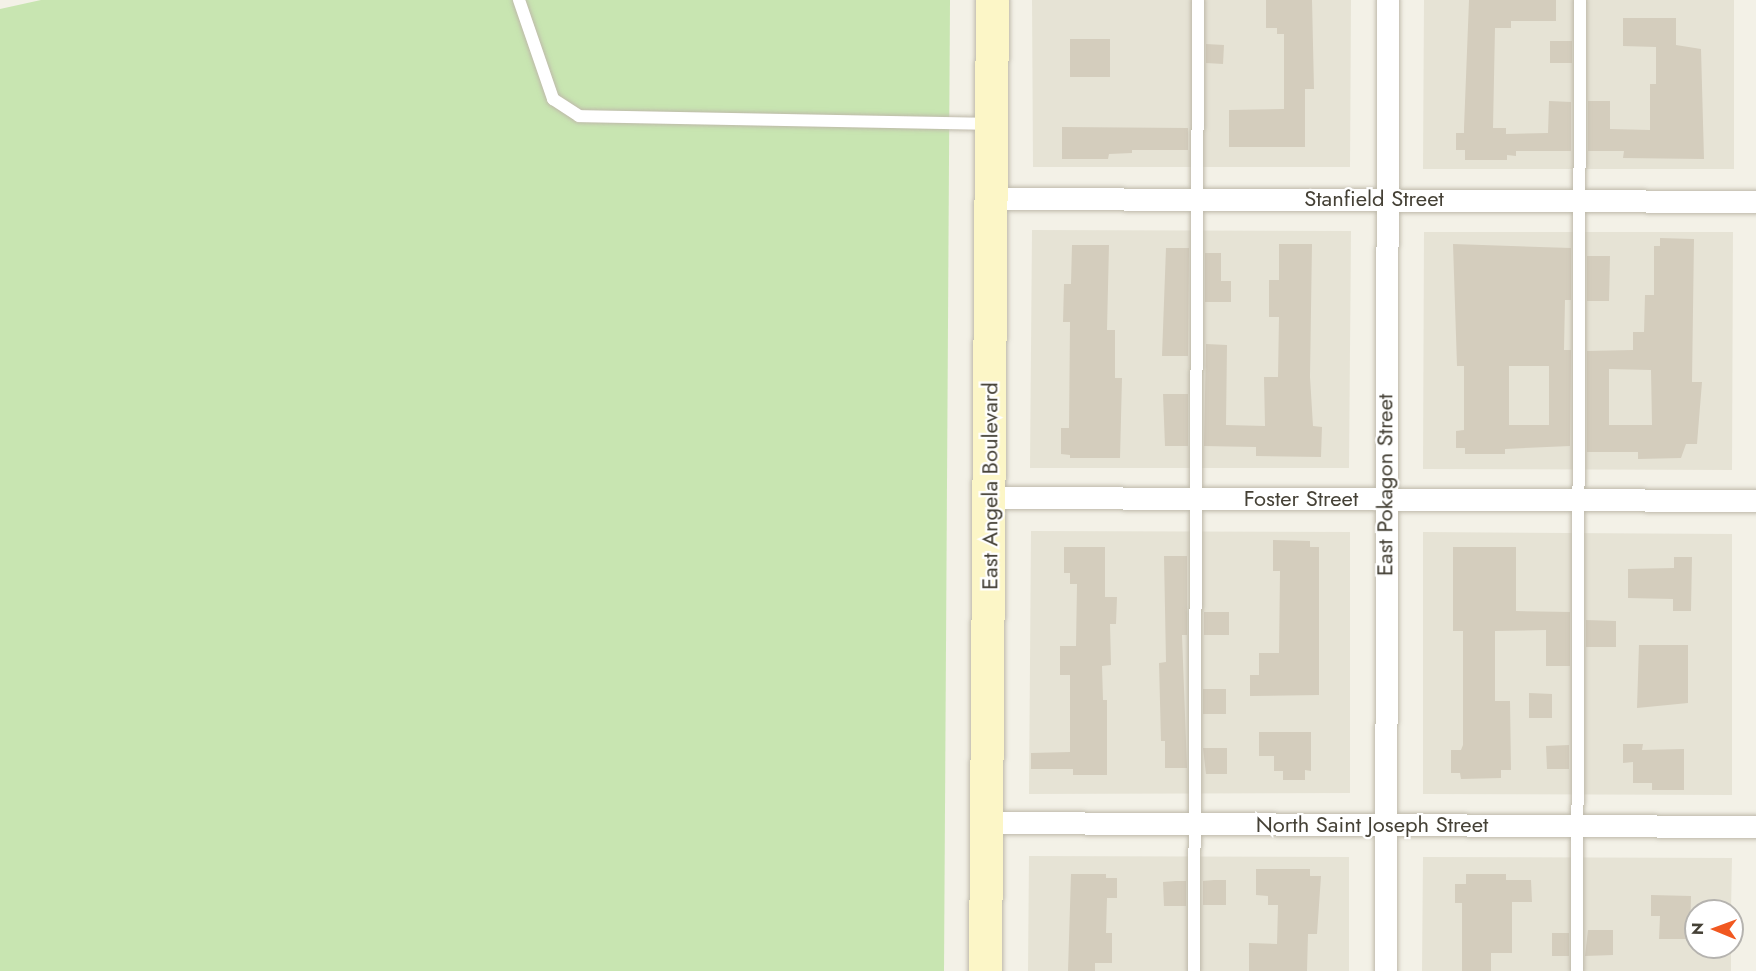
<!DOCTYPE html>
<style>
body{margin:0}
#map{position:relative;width:1756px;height:971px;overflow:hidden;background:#f3f1e7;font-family:Jost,sans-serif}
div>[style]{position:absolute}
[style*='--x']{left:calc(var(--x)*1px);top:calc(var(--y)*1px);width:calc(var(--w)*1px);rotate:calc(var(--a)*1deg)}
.residential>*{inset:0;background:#e6e3d5}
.green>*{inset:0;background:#c8e5b1}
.building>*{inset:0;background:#d4cdbd}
.roads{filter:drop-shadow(0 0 2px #beb9aa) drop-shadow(0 0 2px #beb9aa)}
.service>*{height:12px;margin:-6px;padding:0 6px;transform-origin:6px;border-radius:6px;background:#fff}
.minor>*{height:22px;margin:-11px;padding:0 11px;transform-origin:11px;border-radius:11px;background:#fff}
.secondary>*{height:33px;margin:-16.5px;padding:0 16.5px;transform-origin:16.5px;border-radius:16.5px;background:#fcf6c7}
span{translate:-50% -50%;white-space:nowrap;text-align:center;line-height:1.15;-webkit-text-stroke:4.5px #fff;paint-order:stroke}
.street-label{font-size:22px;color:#454136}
.north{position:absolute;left:1684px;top:899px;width:60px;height:60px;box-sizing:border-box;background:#fff;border:2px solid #b5b3af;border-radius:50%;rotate:271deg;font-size:16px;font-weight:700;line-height:24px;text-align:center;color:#454136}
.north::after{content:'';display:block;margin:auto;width:21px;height:27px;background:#f15820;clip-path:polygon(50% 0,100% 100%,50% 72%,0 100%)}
</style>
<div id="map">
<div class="residential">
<i style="clip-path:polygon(1032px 0,1351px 0,1350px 167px,1033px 167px)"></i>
<i style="clip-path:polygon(1424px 0,1734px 0,1734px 169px,1423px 169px)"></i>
<i style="clip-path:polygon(1032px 230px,1351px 231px,1349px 468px,1030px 468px)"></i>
<i style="clip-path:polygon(1424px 232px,1733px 232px,1732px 470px,1423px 469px)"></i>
<i style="clip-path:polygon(1031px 531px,1350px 532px,1350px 793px,1029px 794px)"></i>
<i style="clip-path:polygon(1423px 532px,1732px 534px,1732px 795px,1423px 794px)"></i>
<i style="clip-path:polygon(1029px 856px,1349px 857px,1349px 971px,1028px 971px)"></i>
<i style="clip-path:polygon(1423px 857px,1732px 858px,1731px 911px,1696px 911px,1696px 947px,1731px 947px,1731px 971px,1422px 971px)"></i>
</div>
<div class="green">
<i style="clip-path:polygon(41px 0,950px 0,944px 971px,0 971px,0 9px)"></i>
</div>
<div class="building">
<i style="clip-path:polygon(1266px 0,1312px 0,1314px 89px,1305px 89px,1305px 147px,1229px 147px,1229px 110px,1284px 109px,1284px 34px,1277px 34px,1277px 28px,1266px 28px)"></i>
<i style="clip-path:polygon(1469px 0,1556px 0,1556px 21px,1511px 21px,1511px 28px,1495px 28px,1493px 128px,1506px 128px,1506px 134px,1548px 133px,1549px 101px,1571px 102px,1571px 151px,1516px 151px,1516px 156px,1507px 155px,1507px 160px,1465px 160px,1465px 150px,1456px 150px,1456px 133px,1464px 133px,1464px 128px)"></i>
<i style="clip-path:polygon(1623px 18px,1676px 18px,1676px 45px,1701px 49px,1704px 159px,1623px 158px,1624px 151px,1588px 151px,1588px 101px,1610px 101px,1610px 129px,1650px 130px,1650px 84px,1656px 84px,1656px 47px,1623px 46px)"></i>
<i style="clip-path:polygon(1070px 39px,1110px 39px,1110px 77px,1070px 77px)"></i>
<i style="clip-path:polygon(1550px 41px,1572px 41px,1572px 63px,1550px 63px)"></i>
<i style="clip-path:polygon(1206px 44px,1224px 45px,1223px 64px,1206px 63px)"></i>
<i style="clip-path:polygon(1062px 127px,1188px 128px,1188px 150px,1132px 150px,1132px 153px,1109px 154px,1108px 159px,1062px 159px)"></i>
<i style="clip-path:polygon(evenodd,1660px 238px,1694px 239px,1692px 382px,1702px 382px,1697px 444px,1686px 444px,1681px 458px,1638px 459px,1638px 452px,1587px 452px,1587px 351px,1633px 350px,1633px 332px,1644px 332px,1645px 295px,1654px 295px,1654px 246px,1660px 246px,1660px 238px,1609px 369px,1651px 370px,1652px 425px,1609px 425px,1609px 369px)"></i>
<i style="clip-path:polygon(1279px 244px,1312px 244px,1310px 377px,1313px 426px,1322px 427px,1321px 457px,1256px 456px,1256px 447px,1204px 446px,1206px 344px,1227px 345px,1226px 425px,1265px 426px,1264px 377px,1278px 377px,1279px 317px,1269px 317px,1269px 280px,1279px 280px)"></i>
<i style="clip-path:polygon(evenodd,1453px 244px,1571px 248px,1571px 300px,1565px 300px,1564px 350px,1571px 350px,1570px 446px,1505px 449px,1505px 454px,1465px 454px,1465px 448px,1456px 448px,1456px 431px,1464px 430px,1464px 366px,1457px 366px,1453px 244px,1509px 366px,1549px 366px,1549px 425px,1509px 425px,1509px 366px)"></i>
<i style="clip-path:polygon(1072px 245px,1109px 245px,1107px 330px,1115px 330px,1115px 378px,1122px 378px,1120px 458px,1070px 458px,1070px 455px,1061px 454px,1061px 428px,1069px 428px,1070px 322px,1063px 322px,1064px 284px,1071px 284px)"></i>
<i style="clip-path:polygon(1166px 248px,1189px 248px,1188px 356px,1162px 356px)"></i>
<i style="clip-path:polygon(1205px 253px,1221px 253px,1221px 281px,1231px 281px,1231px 302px,1205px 302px)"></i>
<i style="clip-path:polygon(1587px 256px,1610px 256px,1609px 301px,1587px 301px)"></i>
<i style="clip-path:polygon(1163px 394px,1188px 394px,1188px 446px,1165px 446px)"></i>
<i style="clip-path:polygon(1273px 540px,1310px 541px,1310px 547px,1319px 547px,1319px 695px,1250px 696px,1250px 675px,1259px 675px,1259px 653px,1279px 653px,1280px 571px,1273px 571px)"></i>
<i style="clip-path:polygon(1064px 547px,1105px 547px,1105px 597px,1117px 597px,1116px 624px,1110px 624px,1111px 665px,1102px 666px,1103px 700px,1107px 700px,1107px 775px,1073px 775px,1073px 769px,1031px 769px,1031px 753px,1070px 752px,1070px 675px,1060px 675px,1060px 646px,1076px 646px,1077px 584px,1070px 584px,1070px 573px,1064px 573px)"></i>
<i style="clip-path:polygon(1453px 547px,1516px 547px,1516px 611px,1570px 612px,1570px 666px,1546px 666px,1546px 630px,1495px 631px,1495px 701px,1510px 701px,1511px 770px,1501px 770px,1501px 778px,1461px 779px,1460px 773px,1451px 773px,1451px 750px,1461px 750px,1463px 745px,1463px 631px,1453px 631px)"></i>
<i style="clip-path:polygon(1164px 556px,1187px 556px,1187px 635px,1182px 635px,1187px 768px,1165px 768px,1165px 741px,1161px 741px,1159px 663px,1166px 662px)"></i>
<i style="clip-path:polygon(1674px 557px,1692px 557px,1691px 611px,1673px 611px,1673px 599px,1628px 598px,1628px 569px,1674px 568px)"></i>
<i style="clip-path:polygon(1204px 612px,1229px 612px,1229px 635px,1204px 635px)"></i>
<i style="clip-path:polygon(1586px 620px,1616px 621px,1616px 647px,1586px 647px)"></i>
<i style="clip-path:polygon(1639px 645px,1688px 645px,1688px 703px,1637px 708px)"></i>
<i style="clip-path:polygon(1203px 689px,1226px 689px,1226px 714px,1203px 714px)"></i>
<i style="clip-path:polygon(1529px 693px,1552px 694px,1552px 718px,1529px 718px)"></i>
<i style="clip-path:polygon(1259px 732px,1311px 732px,1311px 771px,1305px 770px,1305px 780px,1283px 780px,1283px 771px,1274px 771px,1274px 756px,1259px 756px)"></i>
<i style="clip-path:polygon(1623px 744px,1643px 744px,1642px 750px,1684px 749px,1684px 790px,1652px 790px,1652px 783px,1633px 783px,1633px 762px,1623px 763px)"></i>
<i style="clip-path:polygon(1569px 745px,1569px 769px,1547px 769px,1546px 746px)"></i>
<i style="clip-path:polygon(1203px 748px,1227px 748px,1227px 774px,1206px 774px)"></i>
<i style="clip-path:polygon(1256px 869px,1310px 869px,1310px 876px,1321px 876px,1317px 934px,1308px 934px,1307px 971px,1249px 971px,1249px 943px,1277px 944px,1278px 905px,1268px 905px,1268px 896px,1256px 895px)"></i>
<i style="clip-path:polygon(1071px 874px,1106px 874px,1106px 878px,1117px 878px,1117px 898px,1107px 898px,1106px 933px,1112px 933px,1112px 963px,1095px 963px,1095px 971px,1068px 971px)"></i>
<i style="clip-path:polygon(1466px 874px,1506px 874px,1506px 880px,1531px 880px,1532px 902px,1512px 902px,1512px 953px,1491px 953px,1491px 971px,1462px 971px,1462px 903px,1455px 903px,1455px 884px,1466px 884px)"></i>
<i style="clip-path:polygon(1214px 880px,1226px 880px,1226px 905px,1203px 905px,1203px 881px)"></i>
<i style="clip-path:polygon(1176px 881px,1186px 881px,1186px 906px,1164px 906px,1163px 882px)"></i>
<i style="clip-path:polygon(1651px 895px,1691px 896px,1690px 939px,1659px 939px,1660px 916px,1651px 916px)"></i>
<i style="clip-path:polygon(1588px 930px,1613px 930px,1613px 955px,1585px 956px)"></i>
<i style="clip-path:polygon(1552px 933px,1569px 933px,1569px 956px,1552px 956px)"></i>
</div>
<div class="roads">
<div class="service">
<i style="--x:519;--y:0;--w:105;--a:71"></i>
<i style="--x:553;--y:99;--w:31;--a:33"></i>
<i style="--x:579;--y:116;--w:411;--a:1.1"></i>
<i style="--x:1194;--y:971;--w:971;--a:-89.76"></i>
<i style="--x:1577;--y:971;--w:971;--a:-89.82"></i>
</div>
<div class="minor">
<i style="--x:992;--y:199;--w:764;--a:0.22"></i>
<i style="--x:991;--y:498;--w:765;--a:0.22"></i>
<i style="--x:988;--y:823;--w:768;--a:0.3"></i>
<i style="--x:1386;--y:971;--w:971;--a:-89.88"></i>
</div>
<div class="secondary">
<i style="--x:985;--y:971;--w:971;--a:-89.59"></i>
</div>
</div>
<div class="street-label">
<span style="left:1374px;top:199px">Stanfield Street</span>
<span style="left:1385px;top:485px;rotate:-90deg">East Pokagon Street</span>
<span style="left:990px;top:486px;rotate:-90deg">East Angela Boulevard</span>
<span style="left:1301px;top:499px">Foster Street</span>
<span style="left:1372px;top:825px">North Saint Joseph Street</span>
</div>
<div class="north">N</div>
</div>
